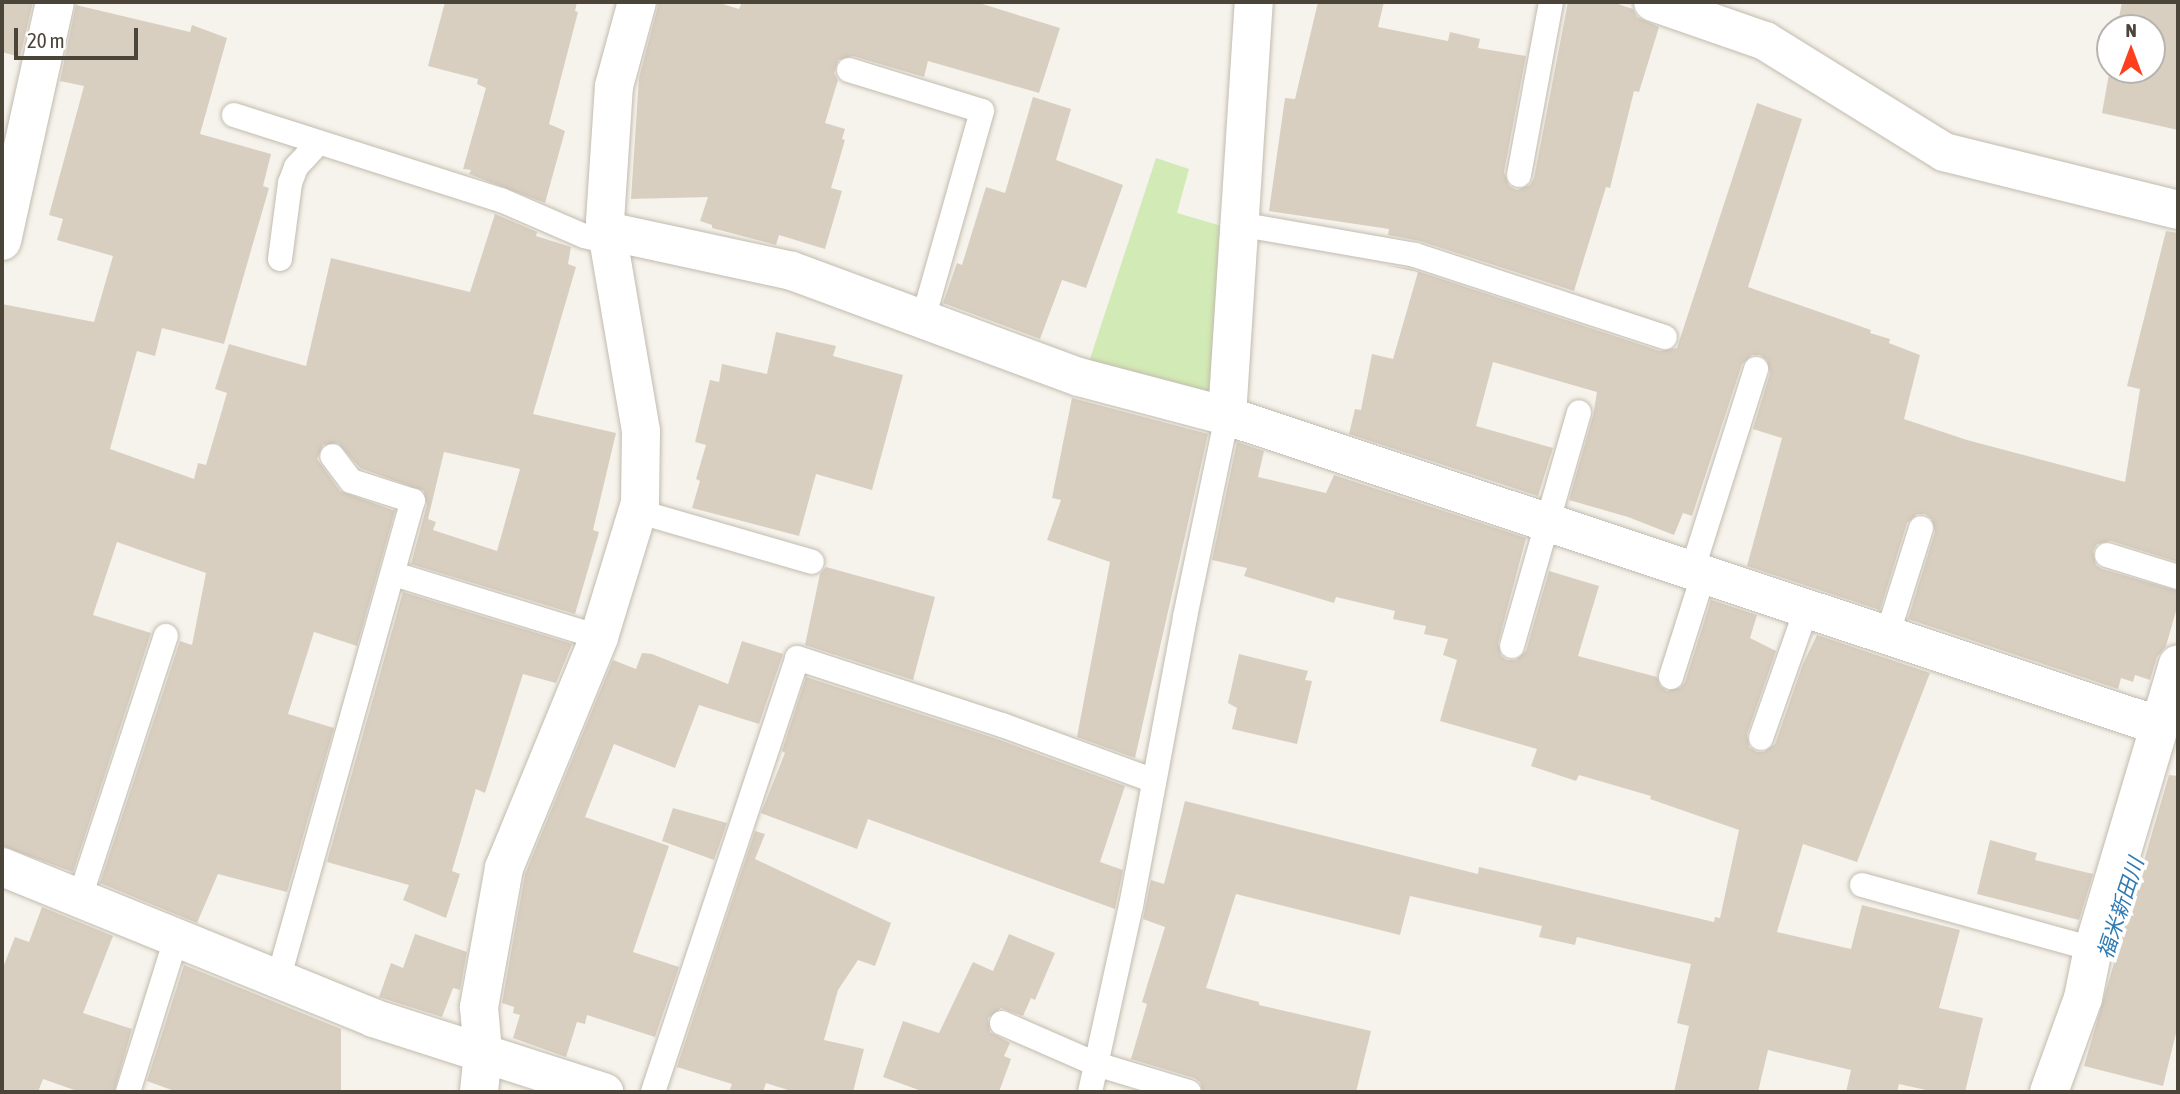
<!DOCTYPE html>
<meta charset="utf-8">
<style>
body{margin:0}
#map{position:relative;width:2180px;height:1094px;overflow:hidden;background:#f6f3ec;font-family:"Asap Condensed","Noto Sans JP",sans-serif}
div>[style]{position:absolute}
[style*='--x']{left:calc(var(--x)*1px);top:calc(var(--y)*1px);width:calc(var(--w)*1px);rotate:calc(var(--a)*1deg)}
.green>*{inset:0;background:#d2eab5}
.building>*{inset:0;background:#d8cfc1}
.roads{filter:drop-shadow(0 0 2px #c2bbae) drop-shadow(0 0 2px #c2bbae)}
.service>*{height:24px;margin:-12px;padding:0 12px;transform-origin:12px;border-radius:12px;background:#fff}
.minor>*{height:38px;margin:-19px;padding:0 19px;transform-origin:19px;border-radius:19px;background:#fff}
span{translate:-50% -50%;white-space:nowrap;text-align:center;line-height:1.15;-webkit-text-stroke:7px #fff;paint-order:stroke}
.water-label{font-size:21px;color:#2e7ab2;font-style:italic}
.frame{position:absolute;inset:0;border:4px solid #4b4439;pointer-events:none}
.north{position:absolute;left:2096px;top:14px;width:70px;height:70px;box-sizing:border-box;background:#fff;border:2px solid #b7b4b0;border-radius:50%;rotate:0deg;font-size:19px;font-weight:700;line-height:28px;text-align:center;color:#4b4439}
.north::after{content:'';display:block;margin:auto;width:24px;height:32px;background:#fc3f1d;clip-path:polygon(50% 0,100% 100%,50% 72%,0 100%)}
.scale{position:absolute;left:14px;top:28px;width:124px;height:32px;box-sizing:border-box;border:4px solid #4b4439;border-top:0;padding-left:9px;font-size:21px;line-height:24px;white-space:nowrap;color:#4b4439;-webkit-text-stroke:5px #fff;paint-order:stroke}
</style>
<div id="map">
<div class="green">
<i style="clip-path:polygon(1156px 158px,1189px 169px,1177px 213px,1232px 229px,1219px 405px,1087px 368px)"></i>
</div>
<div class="building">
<i style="clip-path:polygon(2px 2px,33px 2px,20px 57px,2px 52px)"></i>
<i style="clip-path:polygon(445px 2px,577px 2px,575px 11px,578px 12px,549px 124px,565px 131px,545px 203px,469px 174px,471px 170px,463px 169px,486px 88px,477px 84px,478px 79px,428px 66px)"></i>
<i style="clip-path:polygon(659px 2px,716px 2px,739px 9px,742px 2px,976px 2px,1060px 28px,1039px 93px,928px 61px,924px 77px,853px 56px,838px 60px,834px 73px,838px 80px,825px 123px,845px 129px,842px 139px,845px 140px,831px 188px,842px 191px,825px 249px,779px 235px,776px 245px,712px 228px,712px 225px,700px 221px,708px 197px,631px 199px,639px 78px)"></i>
<i style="clip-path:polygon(1318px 2px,1384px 2px,1378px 27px,1448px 41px,1450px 32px,1480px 39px,1478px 48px,1526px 56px,1504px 172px,1509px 186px,1517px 190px,1530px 185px,1534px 178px,1568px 2px,1612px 2px,1633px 9px,1637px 17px,1659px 27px,1639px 92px,1634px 91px,1610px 188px,1606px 187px,1574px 291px,1420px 241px,1388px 235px,1389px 229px,1269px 211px,1285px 98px,1295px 99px)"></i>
<i style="clip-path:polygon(2122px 2px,2178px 2px,2178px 130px,2102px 113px,2110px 68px,2152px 70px,2152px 28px,2117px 28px)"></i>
<i style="clip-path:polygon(evenodd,76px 5px,190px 32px,192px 25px,227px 38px,200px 134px,271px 154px,263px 186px,269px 188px,224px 344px,162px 328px,155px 356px,137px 351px,110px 449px,194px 479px,198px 463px,206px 465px,227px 393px,215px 389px,229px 344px,306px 366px,331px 258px,470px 292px,495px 214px,537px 232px,536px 236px,571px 247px,568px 264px,576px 267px,533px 414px,616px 433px,593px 530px,599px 532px,575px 614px,411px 564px,427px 505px,424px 491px,360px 468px,338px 443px,323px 445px,317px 459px,340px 491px,395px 511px,357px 646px,314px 632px,288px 714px,334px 728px,287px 892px,218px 874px,197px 923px,100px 883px,180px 641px,192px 645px,206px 573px,117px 542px,93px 615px,151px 633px,73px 872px,2px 846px,2px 304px,94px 322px,113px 256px,57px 240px,63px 219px,49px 215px,84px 86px,60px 81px,76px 5px,444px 452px,520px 469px,497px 551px,433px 530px,436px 522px,428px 519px,444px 452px)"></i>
<i style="clip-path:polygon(1033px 97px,1071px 109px,1056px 160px,1123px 185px,1086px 288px,1062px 280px,1040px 339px,943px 303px,957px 263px,962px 265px,986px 187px,1005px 193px)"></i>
<i style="clip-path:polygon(1757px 103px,1802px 119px,1748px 287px,1871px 330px,1870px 333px,1890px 339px,1889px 343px,1920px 355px,1904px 419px,1967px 440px,2125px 482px,2140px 389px,2127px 386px,2166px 231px,2178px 233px,2178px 562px,2111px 541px,2097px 544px,2093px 551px,2096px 565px,2102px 569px,2178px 591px,2178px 604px,2166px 646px,2157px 657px,2150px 680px,2135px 675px,2133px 682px,2121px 678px,2118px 689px,1908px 619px,1935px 532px,1932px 519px,1925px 514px,1917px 514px,1907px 523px,1880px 610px,1747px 566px,1782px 438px,1753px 429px,1770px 373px,1767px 360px,1760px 355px,1752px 355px,1742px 364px,1692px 516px,1683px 513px,1674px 535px,1628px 517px,1569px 500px,1593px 416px,1597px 392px,1493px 362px,1476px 426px,1553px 448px,1538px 496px,1349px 434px,1355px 409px,1361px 410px,1372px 354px,1393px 359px,1418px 272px,1384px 265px,1411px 269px,1660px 351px,1677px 348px)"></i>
<i style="clip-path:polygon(776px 332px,836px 346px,833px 356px,903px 375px,872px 490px,816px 474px,799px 536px,692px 508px,700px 481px,696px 479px,706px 445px,695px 442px,710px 380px,719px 382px,722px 364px,767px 374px)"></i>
<i style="clip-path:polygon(1072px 398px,1208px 434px,1135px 758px,1077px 737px,1110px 562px,1047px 540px,1061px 500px,1052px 498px)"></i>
<i style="clip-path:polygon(1237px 442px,1264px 451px,1258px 477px,1326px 493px,1334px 475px,1526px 538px,1498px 643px,1501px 656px,1507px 660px,1516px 660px,1526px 651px,1549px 571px,1599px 586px,1578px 656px,1657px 677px,1660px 686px,1667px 691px,1680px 688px,1685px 682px,1711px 600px,1757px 615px,1750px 638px,1776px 651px,1747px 734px,1749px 747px,1757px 752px,1764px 752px,1775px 744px,1803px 664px,1817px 635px,1930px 673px,1857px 862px,1803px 844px,1777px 932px,1851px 949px,1862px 905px,1960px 930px,1939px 1008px,1983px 1018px,1965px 1092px,1935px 1092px,1899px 1084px,1897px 1092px,1846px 1092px,1851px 1070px,1768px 1050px,1758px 1092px,1674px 1092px,1689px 1026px,1677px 1023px,1691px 964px,1577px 937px,1575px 945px,1539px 937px,1542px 926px,1410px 896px,1400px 935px,1236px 894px,1206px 988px,1259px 1002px,1259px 1005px,1371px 1031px,1356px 1092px,1203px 1092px,1200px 1082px,1194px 1078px,1131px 1059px,1147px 1004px,1142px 1002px,1165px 927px,1143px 919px,1151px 880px,1164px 884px,1185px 801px,1478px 874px,1479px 867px,1714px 922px,1715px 917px,1720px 918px,1739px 830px,1650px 799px,1651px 796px,1579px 775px,1576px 781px,1531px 766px,1537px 749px,1440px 721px,1457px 660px,1443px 655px,1448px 639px,1424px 634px,1426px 626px,1393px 619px,1395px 611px,1336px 597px,1334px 603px,1244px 576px,1247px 568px,1212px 560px)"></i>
<i style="clip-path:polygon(826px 567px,935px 597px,913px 680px,805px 645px,820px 574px)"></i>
<i style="clip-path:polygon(403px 592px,572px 644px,556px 683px,523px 674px,485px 793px,476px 789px,452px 871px,460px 874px,446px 918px,403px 900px,409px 885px,327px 862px)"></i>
<i style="clip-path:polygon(742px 641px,783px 654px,759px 724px,699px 705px,675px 768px,614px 744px,585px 817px,669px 846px,633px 952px,679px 967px,655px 1037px,587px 1015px,585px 1024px,577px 1022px,566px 1057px,513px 1038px,520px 1015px,513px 1013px,514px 1007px,502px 1003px,525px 874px,613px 660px,636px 669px,642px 653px,652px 654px,728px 684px)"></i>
<i style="clip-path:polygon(1239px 654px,1308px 671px,1305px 680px,1312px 681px,1297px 744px,1232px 729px,1237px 708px,1228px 703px)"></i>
<i style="clip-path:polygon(806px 677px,997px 739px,1125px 786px,1100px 862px,1123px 870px,1115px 909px,868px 819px,857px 849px,761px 813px,785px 753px,782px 751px)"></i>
<i style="clip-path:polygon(2169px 775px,2178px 776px,2178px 1025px,2163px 1086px,2084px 1066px)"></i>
<i style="clip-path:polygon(673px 808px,727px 823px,714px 860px,662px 841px)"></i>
<i style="clip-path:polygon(755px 831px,765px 834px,755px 859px,891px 923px,875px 966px,858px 960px,838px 990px,824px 1040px,864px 1049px,853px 1092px,794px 1092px,766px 1083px,763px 1092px,729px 1092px,732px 1084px,677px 1067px)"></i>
<i style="clip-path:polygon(1990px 840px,2037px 853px,2035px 860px,2093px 874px,2079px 920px,1977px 894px)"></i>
<i style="clip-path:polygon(42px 907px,113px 936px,83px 1013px,132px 1029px,114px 1092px,80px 1092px,43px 1079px,38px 1092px,2px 1092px,2px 970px,15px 937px,29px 942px)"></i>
<i style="clip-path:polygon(415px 934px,467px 952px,460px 990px,453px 988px,442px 1017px,379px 997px,391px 963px,403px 968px)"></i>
<i style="clip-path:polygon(1009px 934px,1055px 953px,1035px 1000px,1031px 998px,1023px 1016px,1001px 1008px,988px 1018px,990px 1032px,1010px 1043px,1004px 1056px,1011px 1059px,999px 1092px,924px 1092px,883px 1077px,903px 1021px,939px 1033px,973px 962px,993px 971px)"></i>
<i style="clip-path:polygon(184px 965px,341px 1029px,341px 1092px,177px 1092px,147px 1081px)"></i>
</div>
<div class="roads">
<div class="service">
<i style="--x:849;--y:70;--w:139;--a:17.1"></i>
<i style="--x:982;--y:111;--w:217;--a:105.8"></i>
<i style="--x:234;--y:115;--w:280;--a:17.7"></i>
<i style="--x:501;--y:200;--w:90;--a:23.4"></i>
<i style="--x:584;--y:236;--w:26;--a:13"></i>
<i style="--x:1519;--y:175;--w:176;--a:-79.5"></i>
<i style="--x:1238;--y:224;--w:180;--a:9.9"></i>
<i style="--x:1415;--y:255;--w:263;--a:18.2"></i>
<i style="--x:280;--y:259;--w:77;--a:-82.5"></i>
<i style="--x:290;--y:183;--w:17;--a:-69"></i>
<i style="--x:296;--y:167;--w:33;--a:-47"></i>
<i style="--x:637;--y:511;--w:182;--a:16.2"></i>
<i style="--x:2107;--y:555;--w:74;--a:17.2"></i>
<i style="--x:1692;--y:571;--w:212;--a:-72.4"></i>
<i style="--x:394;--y:574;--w:214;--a:17.1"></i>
<i style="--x:1887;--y:636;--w:113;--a:-72.5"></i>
<i style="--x:1512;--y:646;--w:243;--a:-74"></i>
<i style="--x:1671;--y:677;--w:106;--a:-72.4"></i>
<i style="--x:1761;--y:738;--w:136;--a:-70.6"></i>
<i style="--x:1862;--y:885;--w:240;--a:15.5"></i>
<i style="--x:79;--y:900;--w:278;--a:-71.8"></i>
<i style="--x:278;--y:980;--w:498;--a:-74.3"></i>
<i style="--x:413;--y:501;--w:65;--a:-162.1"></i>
<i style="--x:351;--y:481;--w:31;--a:-127"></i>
<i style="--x:1002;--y:1023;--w:103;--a:23.6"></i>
<i style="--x:1096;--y:1064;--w:97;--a:16.8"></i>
<i style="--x:128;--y:1092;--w:160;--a:-72.6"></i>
<i style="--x:653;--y:1092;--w:457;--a:-71.6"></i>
<i style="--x:797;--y:658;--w:216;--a:18.1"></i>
<i style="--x:1002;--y:725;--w:162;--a:20.2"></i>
<i style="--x:1090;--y:1092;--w:190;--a:-77.6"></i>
<i style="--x:1131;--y:906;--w:294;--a:-79.4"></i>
<i style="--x:1185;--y:617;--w:205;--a:-78.2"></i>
</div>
<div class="minor">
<i style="--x:1653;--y:2;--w:119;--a:19.2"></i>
<i style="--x:1765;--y:41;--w:211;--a:31.8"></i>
<i style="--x:1944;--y:152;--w:241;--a:13.9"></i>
<i style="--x:607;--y:231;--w:189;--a:12.2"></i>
<i style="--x:792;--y:271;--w:306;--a:20.3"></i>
<i style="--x:1079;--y:377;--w:153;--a:14.8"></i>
<i style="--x:1227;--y:416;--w:983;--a:18.38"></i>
<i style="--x:2;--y:241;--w:245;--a:-77.5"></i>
<i style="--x:1227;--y:416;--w:415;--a:-86.3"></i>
<i style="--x:2;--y:867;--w:401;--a:22.1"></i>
<i style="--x:373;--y:1018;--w:243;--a:17.8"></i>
<i style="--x:479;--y:1092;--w:40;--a:-84.3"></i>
<i style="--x:483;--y:1052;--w:45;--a:-95.1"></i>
<i style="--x:479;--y:1007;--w:141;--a:-79.8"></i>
<i style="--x:504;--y:868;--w:250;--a:-67.6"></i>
<i style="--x:599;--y:637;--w:140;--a:-73"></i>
<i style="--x:640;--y:503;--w:72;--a:-89.2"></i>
<i style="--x:641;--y:431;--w:213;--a:-99.7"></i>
<i style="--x:605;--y:221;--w:135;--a:-86.2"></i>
<i style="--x:614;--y:86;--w:87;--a:-74.7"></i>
<i style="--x:2049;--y:1092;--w:100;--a:-70.1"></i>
<i style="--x:2083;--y:998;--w:50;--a:-78.5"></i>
<i style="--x:2093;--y:949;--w:297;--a:-73.4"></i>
</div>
</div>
<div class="water-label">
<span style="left:2120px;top:908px;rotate:-72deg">福米新田川</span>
</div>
<div class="frame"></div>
<div class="north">N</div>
<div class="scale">20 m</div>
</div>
